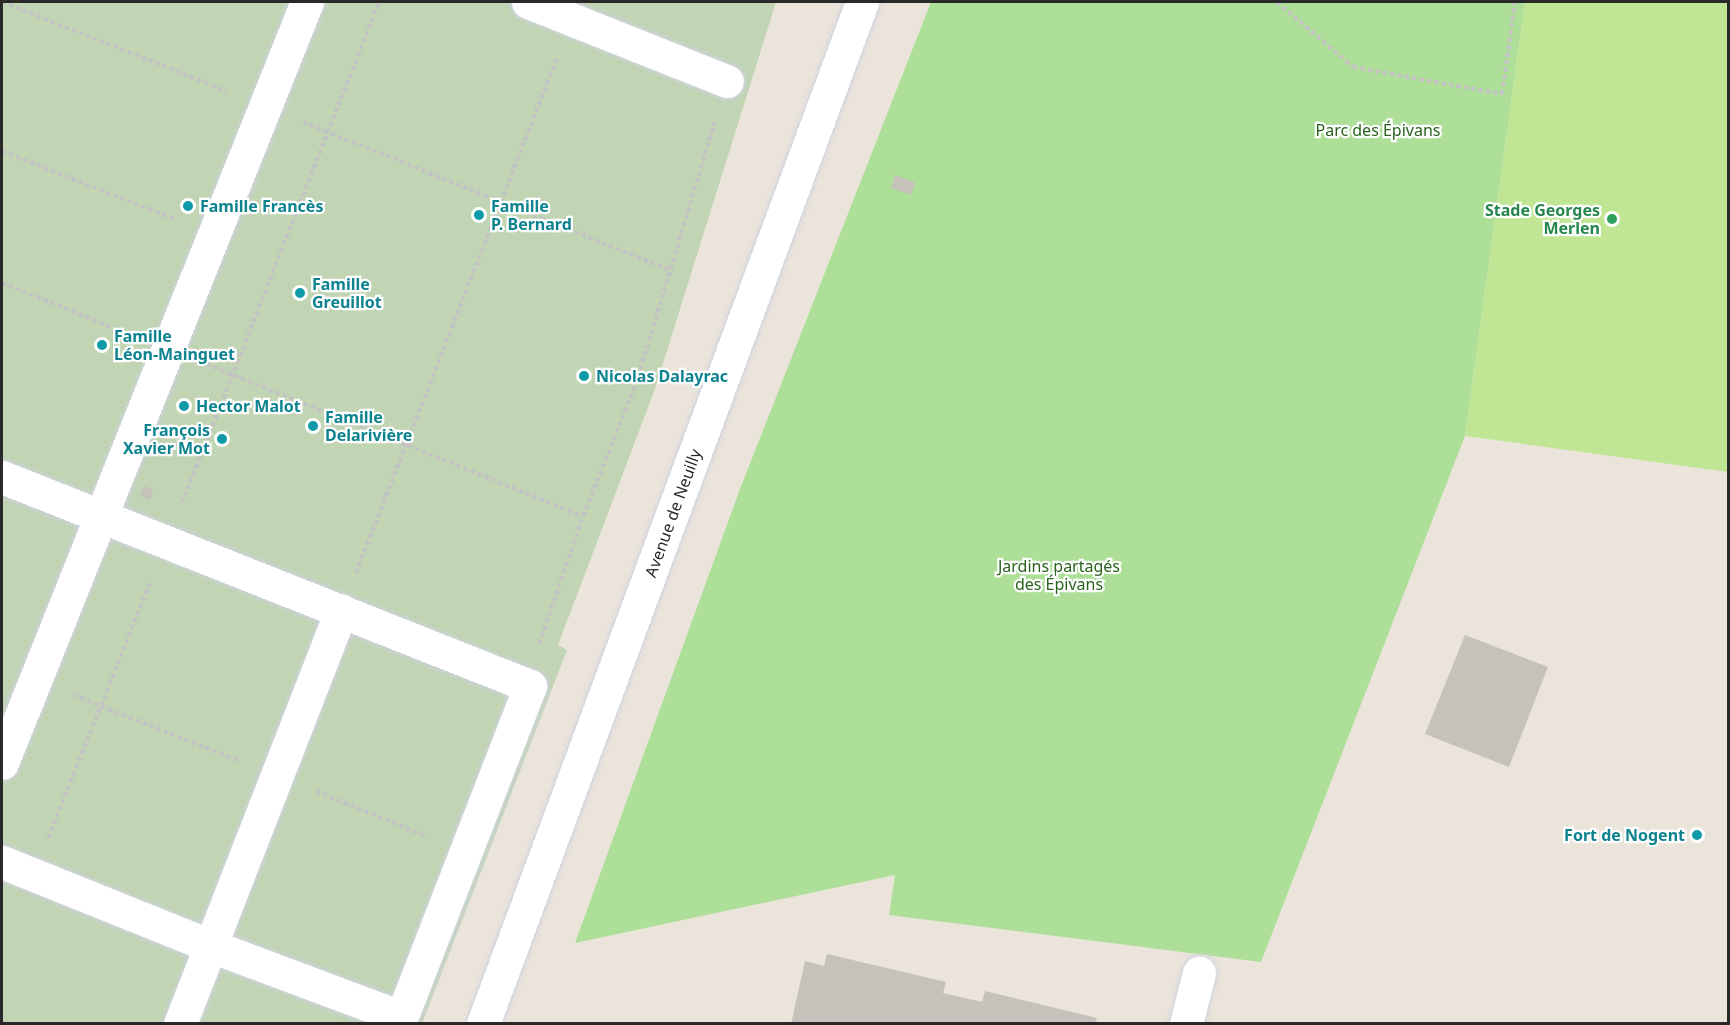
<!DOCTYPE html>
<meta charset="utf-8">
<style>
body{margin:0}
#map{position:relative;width:1730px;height:1025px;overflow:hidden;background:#ebe4db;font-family:"Noto Sans",sans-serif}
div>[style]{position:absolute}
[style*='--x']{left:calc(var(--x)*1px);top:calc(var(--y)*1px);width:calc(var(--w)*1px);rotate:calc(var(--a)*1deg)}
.green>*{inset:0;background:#aedf99}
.cemetery>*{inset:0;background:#c1d4b3}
.pitch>*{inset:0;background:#c0e695}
.building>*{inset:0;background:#c6c1ba}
.path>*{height:4px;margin-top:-2px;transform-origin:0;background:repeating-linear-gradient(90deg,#c3c3c3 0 4.5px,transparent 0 7.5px)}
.roads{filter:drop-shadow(0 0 2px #d0d3e1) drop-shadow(0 0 2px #d0d3e1)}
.minor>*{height:33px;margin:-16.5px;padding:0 16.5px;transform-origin:16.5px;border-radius:16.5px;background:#fff}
.dots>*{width:16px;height:16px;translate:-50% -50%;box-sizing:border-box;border:3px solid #fff;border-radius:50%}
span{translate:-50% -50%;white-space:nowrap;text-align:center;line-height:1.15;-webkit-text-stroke:4.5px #fff;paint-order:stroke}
.park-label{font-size:16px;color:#28621c}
.culture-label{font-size:16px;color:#0d838f;font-weight:700}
.left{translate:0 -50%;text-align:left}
.right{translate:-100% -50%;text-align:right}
.leisure-label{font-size:16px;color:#27864d;font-weight:700}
.street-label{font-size:16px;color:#292929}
.frame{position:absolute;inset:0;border:3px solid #292929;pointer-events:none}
</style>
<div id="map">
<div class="green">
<i style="clip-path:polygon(931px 2px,1525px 2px,1465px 436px,1261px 962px,889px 915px,895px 875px,575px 943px,740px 489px)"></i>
</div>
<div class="cemetery">
<i style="clip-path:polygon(2px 2px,776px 2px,655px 389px,558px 645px,567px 650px,422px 1023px,2px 1024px)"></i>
</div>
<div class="pitch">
<i style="clip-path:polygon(1525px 2px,1728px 2px,1728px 472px,1465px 436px)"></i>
</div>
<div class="building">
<i style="clip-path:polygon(895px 175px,915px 182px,911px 195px,891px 188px)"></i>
<i style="clip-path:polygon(144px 486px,153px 489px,150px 500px,140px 496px)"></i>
<i style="clip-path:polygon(1465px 635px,1548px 667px,1509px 767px,1425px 734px)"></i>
<i style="clip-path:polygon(827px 954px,946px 982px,943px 993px,982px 1002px,985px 991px,1097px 1018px,1095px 1024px,791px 1024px,805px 961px,824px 966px)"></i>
</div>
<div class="path">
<i style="--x:2;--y:2;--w:242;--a:21.6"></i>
<i style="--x:1277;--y:2;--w:100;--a:40.5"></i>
<i style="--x:1353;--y:67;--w:151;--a:10.3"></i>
<i style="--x:1502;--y:94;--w:93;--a:-82"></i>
<i style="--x:303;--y:122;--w:396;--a:22"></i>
<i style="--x:2;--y:151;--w:187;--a:21.6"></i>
<i style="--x:2;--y:283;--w:137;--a:21.9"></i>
<i style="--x:206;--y:364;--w:406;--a:22"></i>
<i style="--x:182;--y:503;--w:538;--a:-68.53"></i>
<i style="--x:356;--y:573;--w:553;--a:-68.68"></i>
<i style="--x:539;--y:644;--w:135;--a:-71"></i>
<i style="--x:583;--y:516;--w:142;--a:-68.1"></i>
<i style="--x:636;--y:384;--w:276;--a:-73.3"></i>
<i style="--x:73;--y:695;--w:179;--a:21.7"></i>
<i style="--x:316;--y:791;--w:121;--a:22.3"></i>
<i style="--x:48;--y:838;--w:278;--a:-68.2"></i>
</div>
<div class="roads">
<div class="minor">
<i style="--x:528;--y:2;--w:214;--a:21.7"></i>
<i style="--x:2;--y:477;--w:568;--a:21.6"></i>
<i style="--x:530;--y:686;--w:362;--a:111.2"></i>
<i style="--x:2;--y:763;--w:820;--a:-68.16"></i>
<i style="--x:2;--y:862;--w:225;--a:21.9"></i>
<i style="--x:211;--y:946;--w:203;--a:20.5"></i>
<i style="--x:180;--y:1024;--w:444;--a:-68.7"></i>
<i style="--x:483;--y:1024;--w:1090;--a:-69.65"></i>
<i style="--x:1186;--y:1024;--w:53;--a:-75.7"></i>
</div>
</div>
<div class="dots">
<i style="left:188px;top:206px;background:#0f9aa8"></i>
<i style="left:479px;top:215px;background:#0f9aa8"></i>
<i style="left:1612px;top:219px;background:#2e9e5b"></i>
<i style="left:300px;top:293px;background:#0f9aa8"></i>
<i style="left:102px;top:345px;background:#0f9aa8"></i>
<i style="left:584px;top:376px;background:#0f9aa8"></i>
<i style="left:184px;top:406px;background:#0f9aa8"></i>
<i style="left:313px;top:426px;background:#0f9aa8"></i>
<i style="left:222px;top:439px;background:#0f9aa8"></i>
<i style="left:1697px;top:835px;background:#0f9aa8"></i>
</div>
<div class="park-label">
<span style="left:1378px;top:130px">Parc des Épivans</span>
<span style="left:1059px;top:575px">Jardins partagés<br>des Épivans</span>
</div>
<div class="culture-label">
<span class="left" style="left:200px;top:206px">Famille Francès</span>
<span class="left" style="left:491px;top:215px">Famille<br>P. Bernard</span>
<span class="left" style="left:312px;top:293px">Famille<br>Greuillot</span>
<span class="left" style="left:114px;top:345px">Famille<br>Léon-Mainguet</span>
<span class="left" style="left:596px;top:376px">Nicolas Dalayrac</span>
<span class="left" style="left:196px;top:406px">Hector Malot</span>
<span class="left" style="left:325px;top:426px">Famille<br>Delarivière</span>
<span class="right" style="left:210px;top:439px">François<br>Xavier Mot</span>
<span class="right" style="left:1685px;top:835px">Fort de Nogent</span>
</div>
<div class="leisure-label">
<span class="right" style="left:1600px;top:219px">Stade Georges<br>Merlen</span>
</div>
<div class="street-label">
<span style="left:673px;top:513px;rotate:-70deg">Avenue de Neuilly</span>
</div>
<div class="frame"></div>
</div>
